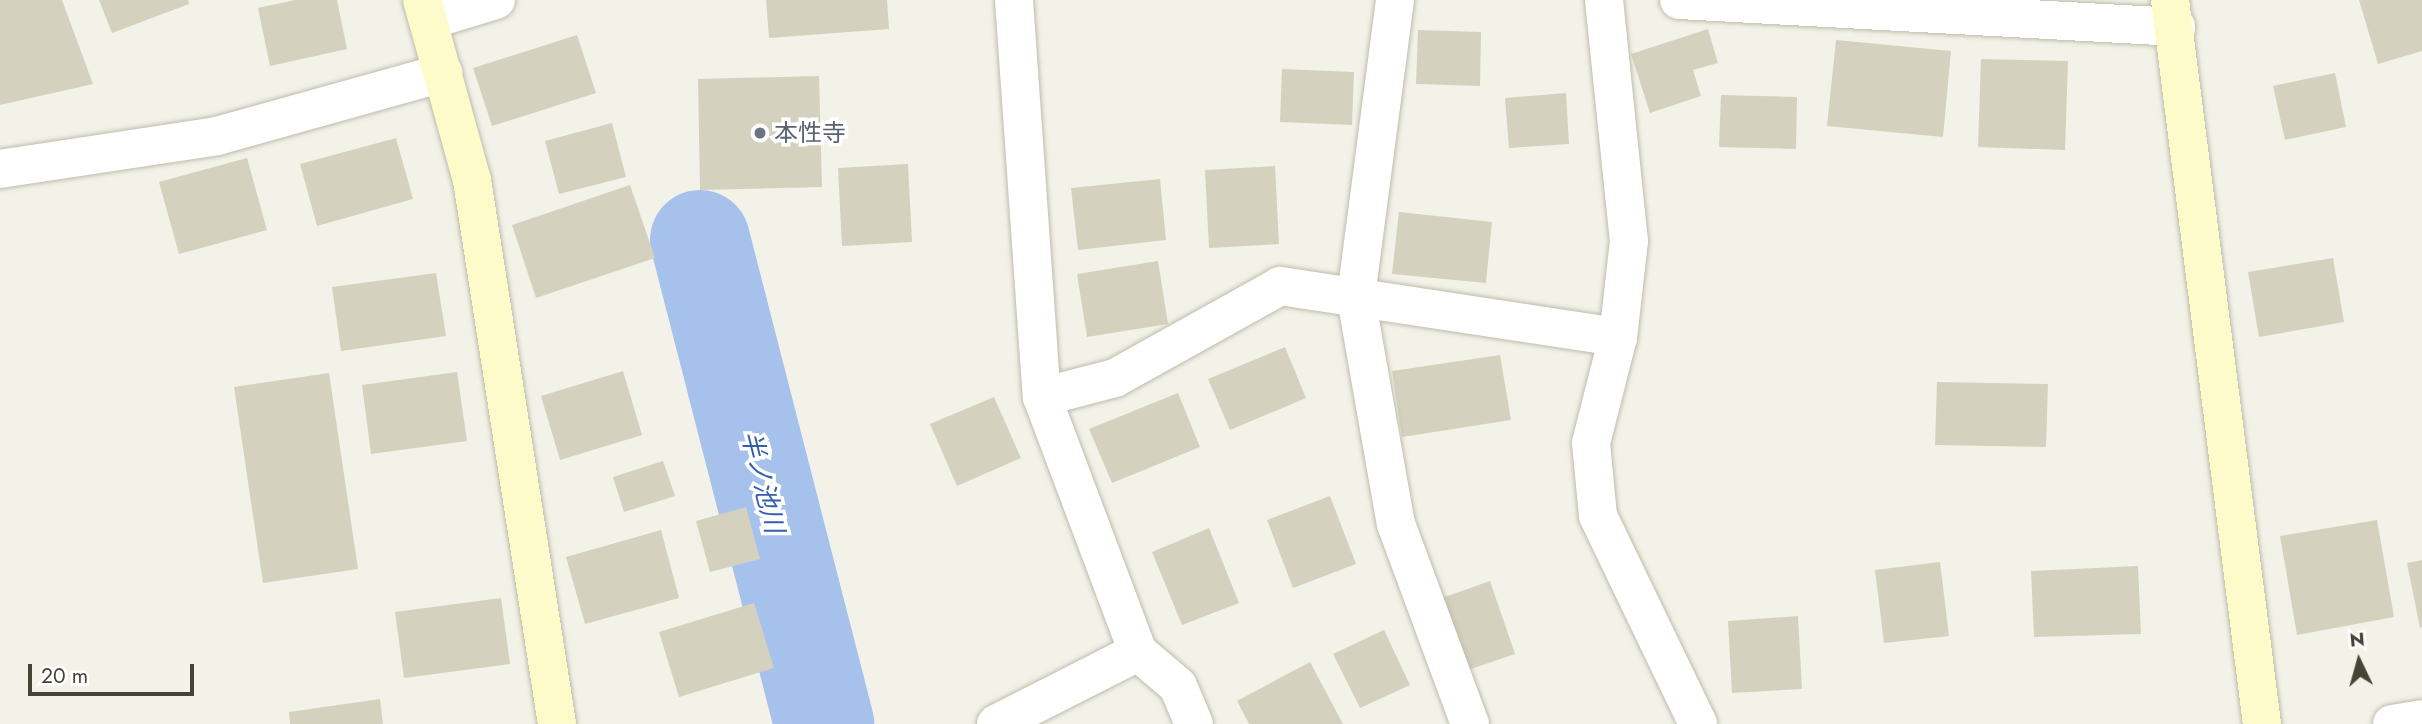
<!DOCTYPE html>
<meta charset="utf-8">
<style>
body{margin:0}
#map{position:relative;width:2422px;height:724px;overflow:hidden;background:#f3f2e8;font-family:Jost,"Noto Sans JP",sans-serif}
div>[style]{position:absolute}
[style*='--x']{left:calc(var(--x)*1px);top:calc(var(--y)*1px);width:calc(var(--w)*1px);rotate:calc(var(--a)*1deg)}
.river>*{height:100px;margin:-50px;padding:0 50px;transform-origin:50px;border-radius:50px;background:#a7c1ed}
.building>*{inset:0;background:#d4d1be}
.roads{filter:drop-shadow(0 0 2px #bebcab) drop-shadow(0 0 2px #bebcab)}
.street>*{height:38px;margin:-19px;padding:0 19px;transform-origin:19px;border-radius:19px;background:#fff}
.secondary>*{height:38px;margin:-19px;padding:0 19px;transform-origin:19px;border-radius:19px;background:#fcfbc9}
.dots>*{width:19px;height:19px;translate:-50% -50%;box-sizing:border-box;border:4px solid #fff;border-radius:50%}
span{translate:-50% -50%;white-space:nowrap;text-align:center;line-height:1.15;-webkit-text-stroke:7px #fff;paint-order:stroke}
.worship-label{font-size:24px;color:#5b616d}
.left{translate:0 -50%;text-align:left}
.water-label{font-size:26px;color:#3460ae;font-style:italic}
.north{position:absolute;left:2324px;top:626px;width:70px;height:70px;-webkit-text-stroke:5px #fff;paint-order:stroke;rotate:355deg;font-size:19px;font-weight:700;line-height:28px;text-align:center;color:#464437}
.north::after{content:'';display:block;margin:auto;width:24px;height:32px;background:#464437;clip-path:polygon(50% 0,100% 100%,50% 72%,0 100%)}
.scale{position:absolute;left:28px;top:664px;width:166px;height:32px;box-sizing:border-box;border:4px solid #464437;border-top:0;padding-left:9px;font-size:21px;line-height:24px;white-space:nowrap;color:#464437;-webkit-text-stroke:5px #fff;paint-order:stroke}
</style>
<div id="map">
<div class="river">
<i style="--x:700;--y:240;--w:500;--a:75.6"></i>
</div>
<div class="building">
<i style="clip-path:polygon(0 0,62px 0,93px 84px,0 105px)"></i>
<i style="clip-path:polygon(99px 0,188px 0,189px 4px,112px 33px)"></i>
<i style="clip-path:polygon(295px 0,337px 0,347px 49px,270px 66px,258px 8px)"></i>
<i style="clip-path:polygon(766px 0,887px 0,889px 29px,769px 38px)"></i>
<i style="clip-path:polygon(2359px 0,2422px 0,2422px 51px,2378px 64px)"></i>
<i style="clip-path:polygon(1708px 29px,1718px 63px,1693px 70px,1701px 96px,1650px 113px,1631px 54px)"></i>
<i style="clip-path:polygon(1418px 30px,1481px 32px,1480px 86px,1416px 84px)"></i>
<i style="clip-path:polygon(577px 35px,596px 93px,492px 126px,473px 68px)"></i>
<i style="clip-path:polygon(1836px 40px,1951px 51px,1943px 137px,1827px 126px)"></i>
<i style="clip-path:polygon(1981px 59px,2068px 61px,2065px 150px,1978px 147px)"></i>
<i style="clip-path:polygon(1282px 69px,1354px 72px,1352px 125px,1280px 122px)"></i>
<i style="clip-path:polygon(2335px 73px,2346px 127px,2285px 140px,2273px 86px)"></i>
<i style="clip-path:polygon(819px 76px,822px 187px,700px 190px,698px 79px)"></i>
<i style="clip-path:polygon(1566px 93px,1569px 144px,1509px 148px,1505px 98px)"></i>
<i style="clip-path:polygon(1721px 95px,1797px 97px,1796px 149px,1719px 147px)"></i>
<i style="clip-path:polygon(612px 123px,626px 177px,559px 194px,545px 141px)"></i>
<i style="clip-path:polygon(396px 138px,413px 199px,317px 226px,300px 164px)"></i>
<i style="clip-path:polygon(247px 158px,267px 230px,179px 254px,159px 182px)"></i>
<i style="clip-path:polygon(908px 164px,912px 242px,842px 246px,838px 168px)"></i>
<i style="clip-path:polygon(1275px 166px,1279px 244px,1209px 248px,1205px 170px)"></i>
<i style="clip-path:polygon(1160px 179px,1166px 240px,1078px 250px,1071px 188px)"></i>
<i style="clip-path:polygon(630px 185px,655px 258px,536px 298px,512px 225px)"></i>
<i style="clip-path:polygon(1399px 212px,1492px 222px,1486px 283px,1392px 274px)"></i>
<i style="clip-path:polygon(2333px 258px,2344px 322px,2259px 337px,2248px 272px)"></i>
<i style="clip-path:polygon(1158px 261px,1168px 324px,1087px 337px,1077px 274px)"></i>
<i style="clip-path:polygon(436px 273px,446px 336px,341px 351px,332px 287px)"></i>
<i style="clip-path:polygon(1285px 347px,1306px 398px,1230px 430px,1208px 379px)"></i>
<i style="clip-path:polygon(1500px 355px,1511px 420px,1402px 437px,1392px 371px)"></i>
<i style="clip-path:polygon(623px 371px,642px 435px,560px 460px,541px 396px)"></i>
<i style="clip-path:polygon(457px 372px,467px 441px,371px 454px,362px 385px)"></i>
<i style="clip-path:polygon(329px 373px,358px 569px,263px 583px,234px 387px)"></i>
<i style="clip-path:polygon(1937px 382px,2048px 384px,2046px 447px,1935px 445px)"></i>
<i style="clip-path:polygon(1178px 393px,1200px 447px,1112px 483px,1089px 429px)"></i>
<i style="clip-path:polygon(994px 397px,1021px 458px,957px 486px,930px 424px)"></i>
<i style="clip-path:polygon(663px 461px,675px 496px,624px 512px,613px 477px)"></i>
<i style="clip-path:polygon(1330px 496px,1356px 564px,1293px 588px,1267px 520px)"></i>
<i style="clip-path:polygon(746px 507px,760px 559px,710px 572px,696px 521px)"></i>
<i style="clip-path:polygon(2377px 520px,2394px 617px,2297px 635px,2280px 536px)"></i>
<i style="clip-path:polygon(1209px 528px,1239px 603px,1182px 625px,1152px 552px)"></i>
<i style="clip-path:polygon(661px 530px,679px 598px,585px 624px,566px 557px)"></i>
<i style="clip-path:polygon(2422px 560px,2422px 627px,2420px 628px,2407px 563px)"></i>
<i style="clip-path:polygon(1940px 562px,1949px 636px,1884px 643px,1875px 570px)"></i>
<i style="clip-path:polygon(2138px 566px,2141px 634px,2034px 637px,2031px 571px)"></i>
<i style="clip-path:polygon(1490px 581px,1515px 654px,1465px 671px,1439px 599px)"></i>
<i style="clip-path:polygon(501px 598px,510px 664px,404px 678px,395px 612px)"></i>
<i style="clip-path:polygon(754px 603px,774px 668px,679px 697px,659px 632px)"></i>
<i style="clip-path:polygon(1798px 616px,1802px 689px,1732px 693px,1728px 621px)"></i>
<i style="clip-path:polygon(1384px 630px,1410px 685px,1360px 708px,1333px 654px)"></i>
<i style="clip-path:polygon(1310px 662px,1343px 724px,1249px 724px,1237px 701px)"></i>
<i style="clip-path:polygon(380px 699px,383px 724px,290px 724px,289px 712px)"></i>
</div>
<div class="roads">
<div class="street">
<i style="--x:1014;--y:0;--w:398;--a:86"></i>
<i style="--x:1042;--y:397;--w:272;--a:69.4"></i>
<i style="--x:1395;--y:0;--w:301;--a:97.5"></i>
<i style="--x:1356;--y:298;--w:230;--a:80"></i>
<i style="--x:1396;--y:524;--w:213;--a:69.7"></i>
<i style="--x:1604;--y:0;--w:242;--a:84.1"></i>
<i style="--x:1629;--y:241;--w:97;--a:96.5"></i>
<i style="--x:1618;--y:337;--w:109;--a:104.3"></i>
<i style="--x:1591;--y:443;--w:73;--a:84.5"></i>
<i style="--x:1598;--y:516;--w:231;--a:64.3"></i>
<i style="--x:1679;--y:0;--w:498;--a:3.1"></i>
<i style="--x:430;--y:20;--w:69;--a:-16.9"></i>
<i style="--x:0;--y:169;--w:219;--a:-8.6"></i>
<i style="--x:217;--y:136;--w:235;--a:-15.6"></i>
<i style="--x:1042;--y:397;--w:75;--a:-14.6"></i>
<i style="--x:1115;--y:378;--w:189;--a:-29.1"></i>
<i style="--x:1280;--y:286;--w:342;--a:8.6"></i>
<i style="--x:996;--y:724;--w:159;--a:-26.9"></i>
<i style="--x:1138;--y:652;--w:52;--a:40.4"></i>
<i style="--x:1178;--y:686;--w:41;--a:67.2"></i>
<i style="--x:2392;--y:724;--w:30;--a:-9"></i>
</div>
<div class="secondary">
<i style="--x:422;--y:0;--w:187;--a:74.5"></i>
<i style="--x:472;--y:180;--w:551;--a:81.12"></i>
<i style="--x:2170;--y:0;--w:730;--a:82.76"></i>
</div>
</div>
<div class="dots">
<i style="left:760px;top:133px;background:#6b7280"></i>
</div>
<div class="worship-label">
<span class="left" style="left:774px;top:133px">本性寺</span>
</div>
<div class="water-label">
<span style="left:762px;top:482px;rotate:76deg">半ノ池川</span>
</div>
<div class="north">N</div>
<div class="scale">20 m</div>
</div>
